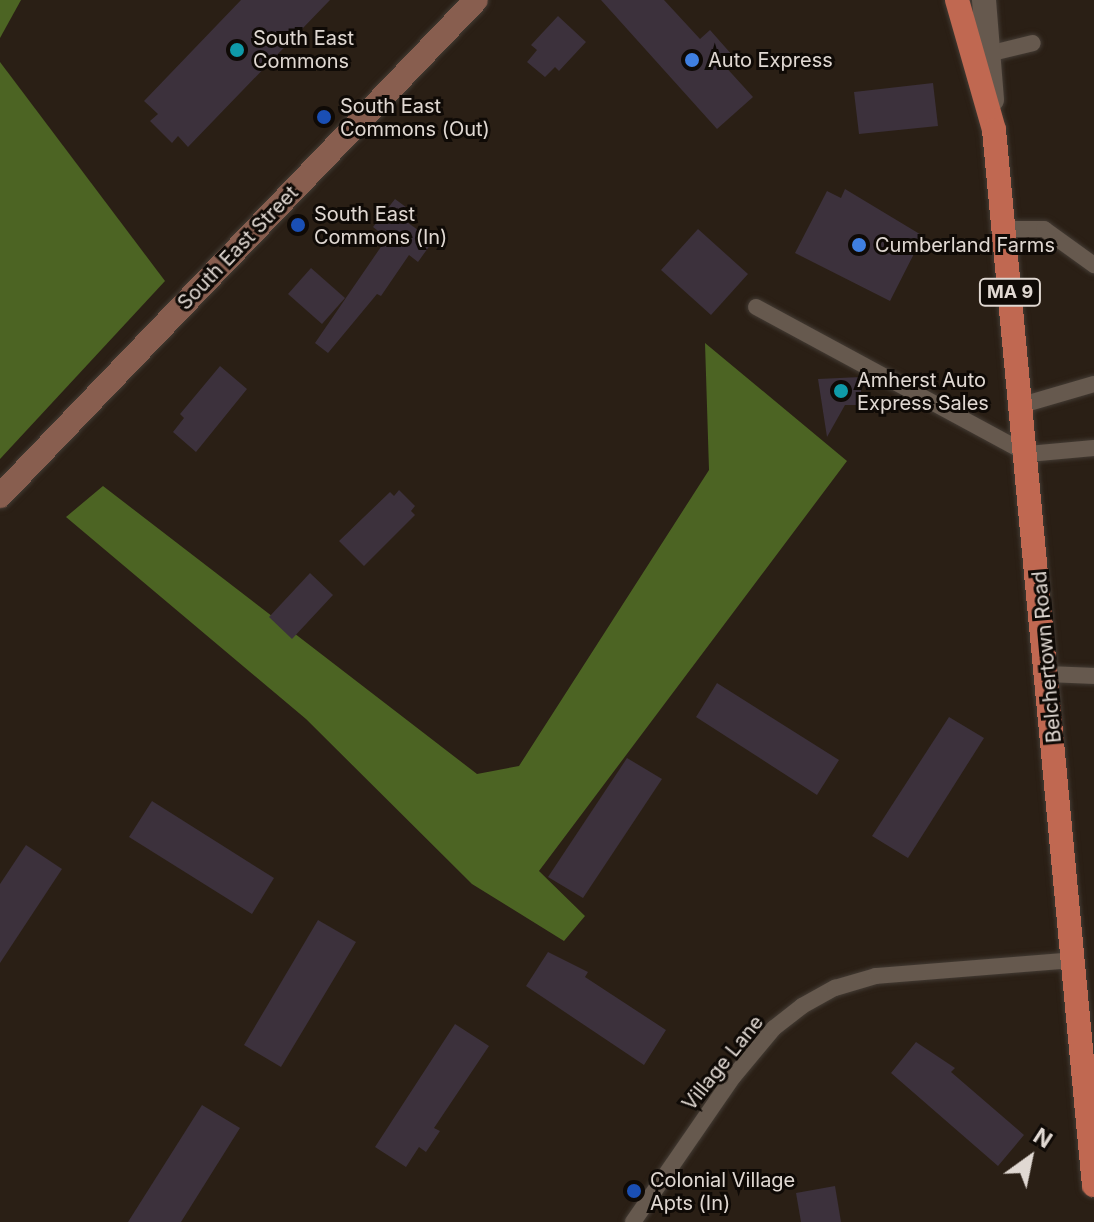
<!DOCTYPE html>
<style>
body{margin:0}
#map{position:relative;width:1094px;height:1222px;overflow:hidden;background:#2a1f15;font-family:Inter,sans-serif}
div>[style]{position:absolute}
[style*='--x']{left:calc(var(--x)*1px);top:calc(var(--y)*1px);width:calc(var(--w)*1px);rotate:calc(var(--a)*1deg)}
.forest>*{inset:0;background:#4c6423}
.building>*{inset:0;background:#3c313c}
.roads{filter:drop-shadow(0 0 2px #433b34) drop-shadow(0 0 2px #433b34)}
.service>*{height:16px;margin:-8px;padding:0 8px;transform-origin:8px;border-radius:8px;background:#66594e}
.minor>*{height:24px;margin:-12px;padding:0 12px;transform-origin:12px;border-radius:12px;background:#66594e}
.secondary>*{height:24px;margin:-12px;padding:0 12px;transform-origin:12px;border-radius:12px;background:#885e4f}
.trunk>*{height:24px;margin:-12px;padding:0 12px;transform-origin:12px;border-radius:12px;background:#c06851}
.dots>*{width:22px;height:22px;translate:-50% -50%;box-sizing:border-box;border:4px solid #0f0a06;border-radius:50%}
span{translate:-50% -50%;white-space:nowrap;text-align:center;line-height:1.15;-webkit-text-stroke:6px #0f0a06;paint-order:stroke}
.shield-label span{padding:2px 6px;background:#0f0a06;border:2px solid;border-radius:6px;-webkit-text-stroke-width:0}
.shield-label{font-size:18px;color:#e0d8d2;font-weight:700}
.poi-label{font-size:20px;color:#e0d8d2}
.left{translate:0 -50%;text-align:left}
.street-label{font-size:20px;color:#e0d8d2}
.north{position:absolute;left:990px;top:1118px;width:80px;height:80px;-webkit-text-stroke:6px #0f0a06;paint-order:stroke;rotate:33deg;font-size:22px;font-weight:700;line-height:32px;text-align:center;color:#e0d8d2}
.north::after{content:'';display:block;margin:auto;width:28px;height:36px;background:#e0d8d2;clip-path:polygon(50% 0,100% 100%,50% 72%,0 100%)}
</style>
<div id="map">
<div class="forest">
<i style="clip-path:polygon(0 0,21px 0,0 38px)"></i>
<i style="clip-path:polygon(0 62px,165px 281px,0 459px)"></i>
<i style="clip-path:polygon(705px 343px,847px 461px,539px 871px,585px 916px,564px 941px,472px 884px,306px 719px,66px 517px,103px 486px,477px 774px,519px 766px,709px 470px)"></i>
</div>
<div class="building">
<i style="clip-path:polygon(241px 0,330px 0,188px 147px,178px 136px,172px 143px,150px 121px,158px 114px,144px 101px)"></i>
<i style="clip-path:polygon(601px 0,664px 0,700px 39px,710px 30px,733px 56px,723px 64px,753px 97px,717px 129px)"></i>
<i style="clip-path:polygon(558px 16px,586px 42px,559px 71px,555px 67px,545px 77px,527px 62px,537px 50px,531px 45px)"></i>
<i style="clip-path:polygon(933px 83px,938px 126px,859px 134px,854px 92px)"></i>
<i style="clip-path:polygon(845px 189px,923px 236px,890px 301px,795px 253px,827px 191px,841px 198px)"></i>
<i style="clip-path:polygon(395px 199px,414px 213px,407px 222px,433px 241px,418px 262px,409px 255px,381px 296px,377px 294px,328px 353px,315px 343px,387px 238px,373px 227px)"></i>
<i style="clip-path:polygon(698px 229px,748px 274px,711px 315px,661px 270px)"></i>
<i style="clip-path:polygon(311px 268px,345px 298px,322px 324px,288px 294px)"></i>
<i style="clip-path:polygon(220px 366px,247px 389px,196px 452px,173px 432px,184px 418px,180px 414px)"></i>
<i style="clip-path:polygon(861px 377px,861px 405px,845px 405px,827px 437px,818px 379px)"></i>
<i style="clip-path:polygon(399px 490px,415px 506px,411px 511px,415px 515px,364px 566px,339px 541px,390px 492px,394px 496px)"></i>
<i style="clip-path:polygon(310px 573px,333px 595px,292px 639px,269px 617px)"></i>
<i style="clip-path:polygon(717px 683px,839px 760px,817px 795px,696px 717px)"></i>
<i style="clip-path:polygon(949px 717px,984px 738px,908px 858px,872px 836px)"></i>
<i style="clip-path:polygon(627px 758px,662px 779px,583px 898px,548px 877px)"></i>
<i style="clip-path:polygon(152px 801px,274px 878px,252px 914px,129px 837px)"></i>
<i style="clip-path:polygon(26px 845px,62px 869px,0 963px,0 884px)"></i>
<i style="clip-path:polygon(318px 920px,356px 942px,281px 1067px,244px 1045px)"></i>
<i style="clip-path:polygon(548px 952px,588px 972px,585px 977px,666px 1030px,644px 1065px,526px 986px)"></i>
<i style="clip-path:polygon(455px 1024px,489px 1046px,434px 1128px,440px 1131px,426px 1152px,419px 1147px,406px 1167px,375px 1147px)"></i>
<i style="clip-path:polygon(916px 1042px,955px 1068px,951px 1072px,1024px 1135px,998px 1166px,891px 1073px)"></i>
<i style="clip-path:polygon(202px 1105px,240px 1128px,181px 1222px,128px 1222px)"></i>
<i style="clip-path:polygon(835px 1186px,841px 1222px,801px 1222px,796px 1193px)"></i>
</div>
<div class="roads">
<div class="service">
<i style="--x:988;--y:54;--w:46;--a:-13.7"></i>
<i style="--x:1004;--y:229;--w:40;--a:0"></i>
<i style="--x:1044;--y:229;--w:62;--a:35.8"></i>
<i style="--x:756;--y:307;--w:309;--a:28.4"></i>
<i style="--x:1028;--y:454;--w:66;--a:-5.2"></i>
<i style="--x:1022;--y:405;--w:75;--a:-16.3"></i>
<i style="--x:1049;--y:674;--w:45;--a:2.5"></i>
<i style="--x:633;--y:1222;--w:176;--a:-55.4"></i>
<i style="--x:733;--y:1077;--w:64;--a:-50.1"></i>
<i style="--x:774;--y:1028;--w:36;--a:-38"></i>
<i style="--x:802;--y:1006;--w:38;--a:-29"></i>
<i style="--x:835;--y:988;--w:43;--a:-16.3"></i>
<i style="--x:876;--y:976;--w:199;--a:-4.6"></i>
</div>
<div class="minor">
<i style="--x:984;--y:0;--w:100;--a:85.4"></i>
</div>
<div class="secondary">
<i style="--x:0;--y:496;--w:687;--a:-46.18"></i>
</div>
<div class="trunk">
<i style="--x:957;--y:0;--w:135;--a:74.1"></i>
<i style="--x:994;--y:130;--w:1060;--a:84.59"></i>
</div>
</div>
<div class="dots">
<i style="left:237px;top:50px;background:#0f9aa8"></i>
<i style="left:692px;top:60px;background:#3f7fe0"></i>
<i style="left:324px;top:117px;background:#1a4fb4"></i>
<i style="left:298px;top:225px;background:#1a4fb4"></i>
<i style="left:859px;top:245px;background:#3f7fe0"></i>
<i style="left:841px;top:391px;background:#0f9aa8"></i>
<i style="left:634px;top:1191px;background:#1a4fb4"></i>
</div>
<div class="shield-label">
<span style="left:1010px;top:292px">MA 9</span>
</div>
<div class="poi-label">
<span class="left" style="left:253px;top:50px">South East<br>Commons</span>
<span class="left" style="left:708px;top:60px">Auto Express</span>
<span class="left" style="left:340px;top:118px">South East<br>Commons (Out)</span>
<span class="left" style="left:314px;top:226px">South East<br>Commons (In)</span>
<span class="left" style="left:875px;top:245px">Cumberland Farms</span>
<span class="left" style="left:857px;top:392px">Amherst Auto<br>Express Sales</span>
<span class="left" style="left:650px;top:1192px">Colonial Village<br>Apts (In)</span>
</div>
<div class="street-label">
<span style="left:238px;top:248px;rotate:-46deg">South East Street</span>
<span style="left:1047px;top:657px;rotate:-95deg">Belchertown Road</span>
<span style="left:723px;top:1063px;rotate:-51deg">Village Lane</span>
</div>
<div class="north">N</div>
</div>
